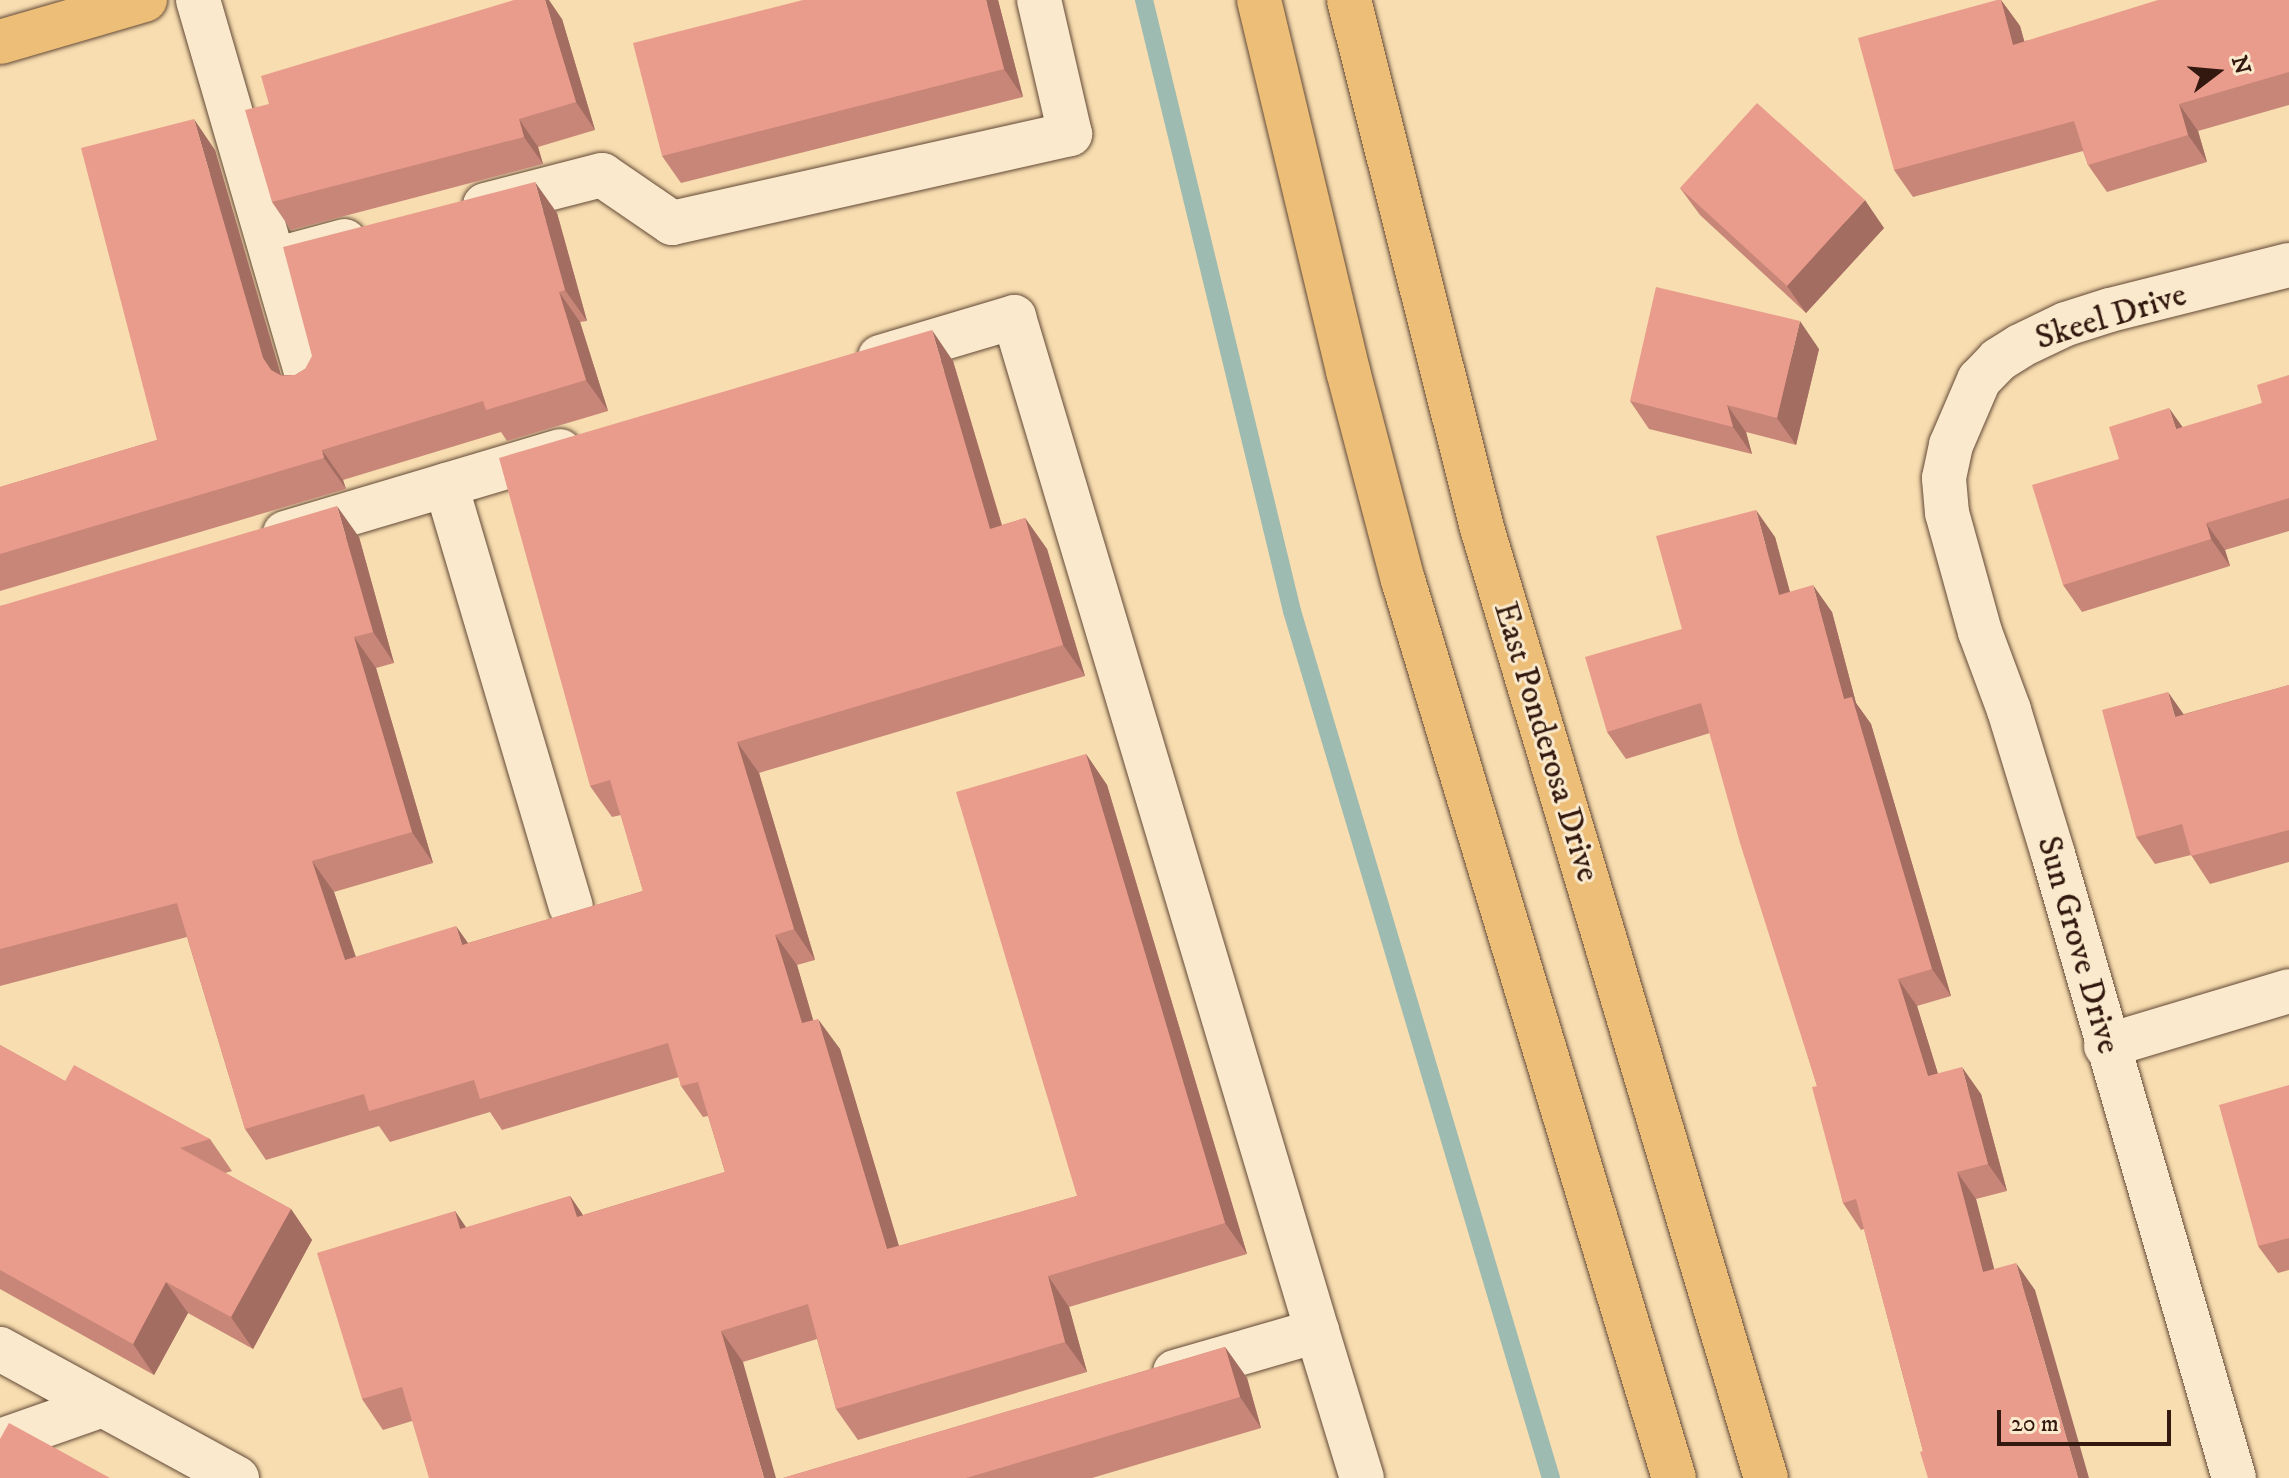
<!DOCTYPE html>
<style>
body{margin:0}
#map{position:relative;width:2289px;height:1478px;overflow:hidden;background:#f7ddb0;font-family:"IM FELL DW Pica",serif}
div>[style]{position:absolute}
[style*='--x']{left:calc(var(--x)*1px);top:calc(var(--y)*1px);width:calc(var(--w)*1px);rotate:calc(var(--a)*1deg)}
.stream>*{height:18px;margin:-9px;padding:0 9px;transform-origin:9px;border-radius:9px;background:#9ebbb1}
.roads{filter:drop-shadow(0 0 2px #634936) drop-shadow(0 0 2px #634936)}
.minor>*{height:44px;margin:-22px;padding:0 22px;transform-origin:22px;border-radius:22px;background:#fae9cc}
.major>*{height:44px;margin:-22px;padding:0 22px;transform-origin:22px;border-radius:22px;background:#ecbe78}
.wall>*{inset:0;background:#c88678}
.shaded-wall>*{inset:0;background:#a36d62}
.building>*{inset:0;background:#e99c8c}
span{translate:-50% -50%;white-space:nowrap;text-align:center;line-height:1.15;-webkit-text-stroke:6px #fae9cc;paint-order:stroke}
.street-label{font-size:34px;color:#32180e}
.north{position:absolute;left:2177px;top:32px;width:80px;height:80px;-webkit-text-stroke:6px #fae9cc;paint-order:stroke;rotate:74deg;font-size:22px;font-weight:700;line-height:32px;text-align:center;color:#32180e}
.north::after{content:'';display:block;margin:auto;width:28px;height:36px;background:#32180e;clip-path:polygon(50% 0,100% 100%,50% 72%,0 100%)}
.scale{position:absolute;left:1997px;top:1410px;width:174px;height:36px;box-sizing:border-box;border:4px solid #32180e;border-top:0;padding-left:10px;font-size:24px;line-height:28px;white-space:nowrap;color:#32180e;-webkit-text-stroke:6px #fae9cc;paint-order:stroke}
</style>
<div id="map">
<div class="stream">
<i style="--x:1144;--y:0;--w:629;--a:76.38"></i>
<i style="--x:1292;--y:611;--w:905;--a:73.37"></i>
</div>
<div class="roads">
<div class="minor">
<i style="--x:198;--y:0;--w:398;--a:73.8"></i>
<i style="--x:485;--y:205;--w:121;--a:-14.4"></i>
<i style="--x:602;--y:175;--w:85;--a:34.4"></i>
<i style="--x:672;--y:223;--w:408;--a:-12.6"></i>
<i style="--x:1070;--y:134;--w:138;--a:-103"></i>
<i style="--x:274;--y:260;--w:73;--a:-15"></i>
<i style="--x:880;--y:357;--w:140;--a:-16.6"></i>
<i style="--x:1014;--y:317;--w:1058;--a:73.36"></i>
<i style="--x:446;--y:485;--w:440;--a:73.5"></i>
<i style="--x:285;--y:533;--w:287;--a:-16.6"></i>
<i style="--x:2106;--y:1046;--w:191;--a:-16.7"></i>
<i style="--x:0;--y:1349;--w:270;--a:28.6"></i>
<i style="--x:1175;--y:1372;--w:148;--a:-16.1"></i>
<i style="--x:1317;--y:1331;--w:154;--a:73"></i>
<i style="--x:0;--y:1441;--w:108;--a:-19.4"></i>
<i style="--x:2234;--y:1478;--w:650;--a:-106.18"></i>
<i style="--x:2053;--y:854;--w:151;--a:-107"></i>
<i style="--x:2009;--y:710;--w:83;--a:-110.4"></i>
<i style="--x:1980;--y:632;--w:123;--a:-105.5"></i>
<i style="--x:1947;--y:513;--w:35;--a:-95"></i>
<i style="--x:1944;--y:478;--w:34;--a:-78"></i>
<i style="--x:1951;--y:445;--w:71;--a:-66.7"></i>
<i style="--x:1979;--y:380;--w:28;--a:-46"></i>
<i style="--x:1998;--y:360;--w:26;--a:-32"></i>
<i style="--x:2020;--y:346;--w:51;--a:-25.6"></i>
<i style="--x:2066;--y:324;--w:46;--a:-17.7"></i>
<i style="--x:2110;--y:310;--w:185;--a:-14.1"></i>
</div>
<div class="major">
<i style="--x:1259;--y:0;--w:382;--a:76.5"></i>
<i style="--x:1348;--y:371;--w:216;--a:75.3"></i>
<i style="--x:1403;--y:580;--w:938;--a:73.21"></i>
<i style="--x:1349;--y:0;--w:544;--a:75.86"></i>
<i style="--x:1482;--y:528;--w:992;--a:73.36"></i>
<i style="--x:0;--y:42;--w:151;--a:-16.2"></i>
</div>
</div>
<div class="wall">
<i style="clip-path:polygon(998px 0,1023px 97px,681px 183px,662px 156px)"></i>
<i style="clip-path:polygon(2001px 0,2020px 26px,2024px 41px,2289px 0,2289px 105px,2198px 131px,2207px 162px,2107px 192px,2088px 165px,2083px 151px,1913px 197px,1894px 170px)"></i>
<i style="clip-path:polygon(562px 19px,595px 130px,538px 147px,543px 164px,291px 230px,272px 202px,269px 104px)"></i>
<i style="clip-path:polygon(215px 150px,281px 375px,295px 375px,557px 213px,587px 321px,580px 322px,608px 411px,507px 441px,501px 432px,343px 480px,346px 489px,0 591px,0 487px,157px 440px)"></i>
<i style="clip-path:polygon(1680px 188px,1884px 228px,1806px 313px,1700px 215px)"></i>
<i style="clip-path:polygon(1819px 349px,1796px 445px,1746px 432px,1752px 454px,1649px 429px,1630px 401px)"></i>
<i style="clip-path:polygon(953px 361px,1002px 525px,1025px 518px,1047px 549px,1085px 676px,759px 773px,815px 960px,797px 965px,813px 1020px,840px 1049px,899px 1246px,1077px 1196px,1086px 754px,1107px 785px,1247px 1254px,1069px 1307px,1087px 1372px,858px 1440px,836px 1409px,817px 1339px,743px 1362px,412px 1421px,383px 1430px,362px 1399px,455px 1211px,466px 1228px,570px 1196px,583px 1215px,725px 1172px,708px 1116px,703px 1117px,681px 1086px,679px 1077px,502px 1130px,490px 1112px,390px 1142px,379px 1126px,266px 1160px,245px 1129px,187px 937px,0 986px,0 606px,359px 537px,394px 663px,376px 668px,433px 863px,334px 892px,356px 957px,468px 943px,643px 891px,621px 815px,612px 817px,590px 786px)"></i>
<i style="clip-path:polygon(2289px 375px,2289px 531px,2225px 550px,2230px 566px,2082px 612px,2063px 585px,2119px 459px,2262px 403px)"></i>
<i style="clip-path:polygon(1775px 537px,1790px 592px,1832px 612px,1856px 703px,1871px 724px,1951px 996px,1917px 1006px,1938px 1074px,1981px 1094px,2007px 1191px,1976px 1199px,1994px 1269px,2035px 1290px,1923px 1451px,1864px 1229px,1861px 1230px,1843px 1203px,1817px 1086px,1710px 733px,1626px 759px,1607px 732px,1682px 629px)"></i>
<i style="clip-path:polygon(2289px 685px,2289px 862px,2210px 884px,2191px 855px,2155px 864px,2136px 837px,2184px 714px)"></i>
<i style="clip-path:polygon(0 1045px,65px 1081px,210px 1139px,232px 1171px,225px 1173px,291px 1209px,312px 1240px,253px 1349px,188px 1313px,154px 1375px,0 1289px)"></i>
<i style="clip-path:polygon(2289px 1085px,2289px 1270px,2278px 1273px,2258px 1246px)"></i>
<i style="clip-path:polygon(1225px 1347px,1247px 1378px,1261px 1428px,1092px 1478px,783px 1478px)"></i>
</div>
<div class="shaded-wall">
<i style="clip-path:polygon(545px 0,549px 0,562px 19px,595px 130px,576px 102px)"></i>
<i style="clip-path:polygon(986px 0,998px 0,1023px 97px,1004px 69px)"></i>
<i style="clip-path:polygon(2001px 0,2020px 26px,2033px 72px,2013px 45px)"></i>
<i style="clip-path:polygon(2179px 104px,2198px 131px,2207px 162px,2188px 135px)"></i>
<i style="clip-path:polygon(194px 119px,215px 150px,285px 389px,292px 400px,263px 358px)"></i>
<i style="clip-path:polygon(519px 119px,538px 147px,543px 164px,524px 137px)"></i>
<i style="clip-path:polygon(535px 182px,557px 213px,587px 321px,565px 290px)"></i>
<i style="clip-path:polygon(1865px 200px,1884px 228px,1806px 313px,1787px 286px)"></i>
<i style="clip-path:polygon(559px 292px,580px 322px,608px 411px,586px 380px)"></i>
<i style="clip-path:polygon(1800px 321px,1819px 349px,1796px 445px,1777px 418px)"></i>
<i style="clip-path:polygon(932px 330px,953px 361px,1012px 560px,990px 529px)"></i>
<i style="clip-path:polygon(1727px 405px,1746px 432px,1752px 454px,1733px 427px)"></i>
<i style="clip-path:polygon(2169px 408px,2189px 436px,2176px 429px)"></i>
<i style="clip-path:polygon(322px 450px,343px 480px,346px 489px,324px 458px)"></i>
<i style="clip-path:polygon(337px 506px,359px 537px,394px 663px,373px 632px)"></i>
<i style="clip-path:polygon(1756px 510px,1775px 537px,1798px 622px,1779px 595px)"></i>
<i style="clip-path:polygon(1025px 518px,1047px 549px,1085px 676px,1063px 645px)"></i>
<i style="clip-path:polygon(2206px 523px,2225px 550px,2230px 566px,2211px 539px)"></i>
<i style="clip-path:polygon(1813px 585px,1832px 612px,1856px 703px,1871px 724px,1951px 996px,1932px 969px,1844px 699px)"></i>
<i style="clip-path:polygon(354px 637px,376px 668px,433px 863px,412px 832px)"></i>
<i style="clip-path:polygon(2168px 692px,2187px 719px,2175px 717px)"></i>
<i style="clip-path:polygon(737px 742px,759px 773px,815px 960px,794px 929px)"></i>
<i style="clip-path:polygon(1086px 754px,1107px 785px,1247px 1254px,1225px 1223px)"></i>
<i style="clip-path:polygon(312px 861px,334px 892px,367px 991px,345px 960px)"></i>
<i style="clip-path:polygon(456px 926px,478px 957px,462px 945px)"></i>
<i style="clip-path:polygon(775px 935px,797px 965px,823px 1054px,802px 1023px)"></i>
<i style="clip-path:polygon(1898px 979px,1917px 1006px,1947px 1103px,1928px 1076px)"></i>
<i style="clip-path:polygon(818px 1019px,840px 1049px,909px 1280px,887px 1249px)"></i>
<i style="clip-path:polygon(1962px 1067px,1981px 1094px,2007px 1191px,1988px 1164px)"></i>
<i style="clip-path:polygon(1957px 1172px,1976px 1199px,2002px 1299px,1983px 1272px)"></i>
<i style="clip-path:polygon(570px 1196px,591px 1227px,577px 1217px)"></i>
<i style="clip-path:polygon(291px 1209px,312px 1240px,253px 1349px,231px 1317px)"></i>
<i style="clip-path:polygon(455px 1211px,476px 1242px,460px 1229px)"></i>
<i style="clip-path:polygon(2016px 1263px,2035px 1290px,2089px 1478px,2078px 1478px)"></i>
<i style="clip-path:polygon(1048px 1276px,1069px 1307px,1087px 1372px,1065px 1342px)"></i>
<i style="clip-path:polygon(166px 1282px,188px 1313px,154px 1375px,133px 1344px)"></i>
<i style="clip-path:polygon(721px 1331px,743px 1362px,776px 1478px,764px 1478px)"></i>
<i style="clip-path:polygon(1225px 1347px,1247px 1378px,1261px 1428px,1240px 1397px)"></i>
</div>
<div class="building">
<i style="clip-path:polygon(514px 0,545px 0,576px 102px,519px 119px,524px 137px,272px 202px,245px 110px,269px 104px,261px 76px)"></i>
<i style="clip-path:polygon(803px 0,986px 0,1004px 69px,662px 156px,633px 43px)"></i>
<i style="clip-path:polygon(1997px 0,2001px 0,2013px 45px,2158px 0,2289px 0,2289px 72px,2179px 104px,2188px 135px,2088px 165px,2074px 121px,1894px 170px,1858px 38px)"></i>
<i style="clip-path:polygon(1757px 103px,1865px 200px,1787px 286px,1680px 188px)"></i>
<i style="clip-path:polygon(194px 119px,263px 358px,271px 370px,282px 376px,295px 375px,305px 369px,312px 356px,283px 247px,535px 182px,565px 290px,559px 292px,586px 380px,486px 410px,483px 401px,322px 450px,324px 458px,0 554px,0 487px,157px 440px,81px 148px)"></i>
<i style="clip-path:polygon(1656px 287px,1800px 321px,1777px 418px,1727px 405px,1733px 427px,1630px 401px)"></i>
<i style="clip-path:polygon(932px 330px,990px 529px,1025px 518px,1063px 645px,737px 742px,794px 929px,775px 935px,802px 1023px,818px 1019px,887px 1249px,1077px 1196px,956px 792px,1086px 754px,1225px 1223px,1048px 1276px,1065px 1342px,836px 1409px,808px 1304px,721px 1331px,764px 1478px,429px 1478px,402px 1387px,362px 1399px,317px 1253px,455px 1211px,460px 1229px,570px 1196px,577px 1217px,725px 1172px,698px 1082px,681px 1086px,668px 1043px,480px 1099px,474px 1080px,369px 1111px,364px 1094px,245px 1129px,177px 903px,0 949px,0 606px,337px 506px,373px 632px,354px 637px,412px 832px,312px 861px,345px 960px,456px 926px,462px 945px,643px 891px,610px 780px,590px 786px,499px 458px)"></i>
<i style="clip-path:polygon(2289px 375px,2289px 498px,2206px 523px,2211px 539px,2063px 585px,2032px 485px,2119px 459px,2109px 427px,2169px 408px,2176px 429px,2262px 403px,2257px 385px)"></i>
<i style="clip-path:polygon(1756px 510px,1779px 595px,1813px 585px,1844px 699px,1852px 697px,1932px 969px,1898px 979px,1928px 1076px,1962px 1067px,1988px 1164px,1957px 1172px,1983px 1272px,2016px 1263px,2078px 1478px,1928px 1478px,1920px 1452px,1923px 1451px,1856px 1199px,1843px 1203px,1812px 1087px,1817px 1086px,1740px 843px,1701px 703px,1607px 732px,1585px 657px,1682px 629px,1656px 536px)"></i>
<i style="clip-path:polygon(2289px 685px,2289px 830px,2191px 856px,2182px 824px,2136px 837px,2102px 710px,2168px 692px,2175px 717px)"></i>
<i style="clip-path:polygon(0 1045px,65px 1081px,74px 1065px,210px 1139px,180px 1148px,291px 1209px,231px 1317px,166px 1282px,133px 1344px,0 1270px)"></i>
<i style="clip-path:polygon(2289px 1085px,2289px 1238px,2258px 1246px,2219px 1105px)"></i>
<i style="clip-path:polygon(1225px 1347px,1240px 1397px,966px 1478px,783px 1478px)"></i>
<i style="clip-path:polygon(9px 1423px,110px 1478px,0 1478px,0 1439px)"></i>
</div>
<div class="street-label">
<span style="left:2111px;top:317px;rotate:-17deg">Skeel Drive</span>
<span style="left:1546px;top:742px;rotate:73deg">East Ponderosa Drive</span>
<span style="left:2078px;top:945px;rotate:74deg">Sun Grove Drive</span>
</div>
<div class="north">N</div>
<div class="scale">20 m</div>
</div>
